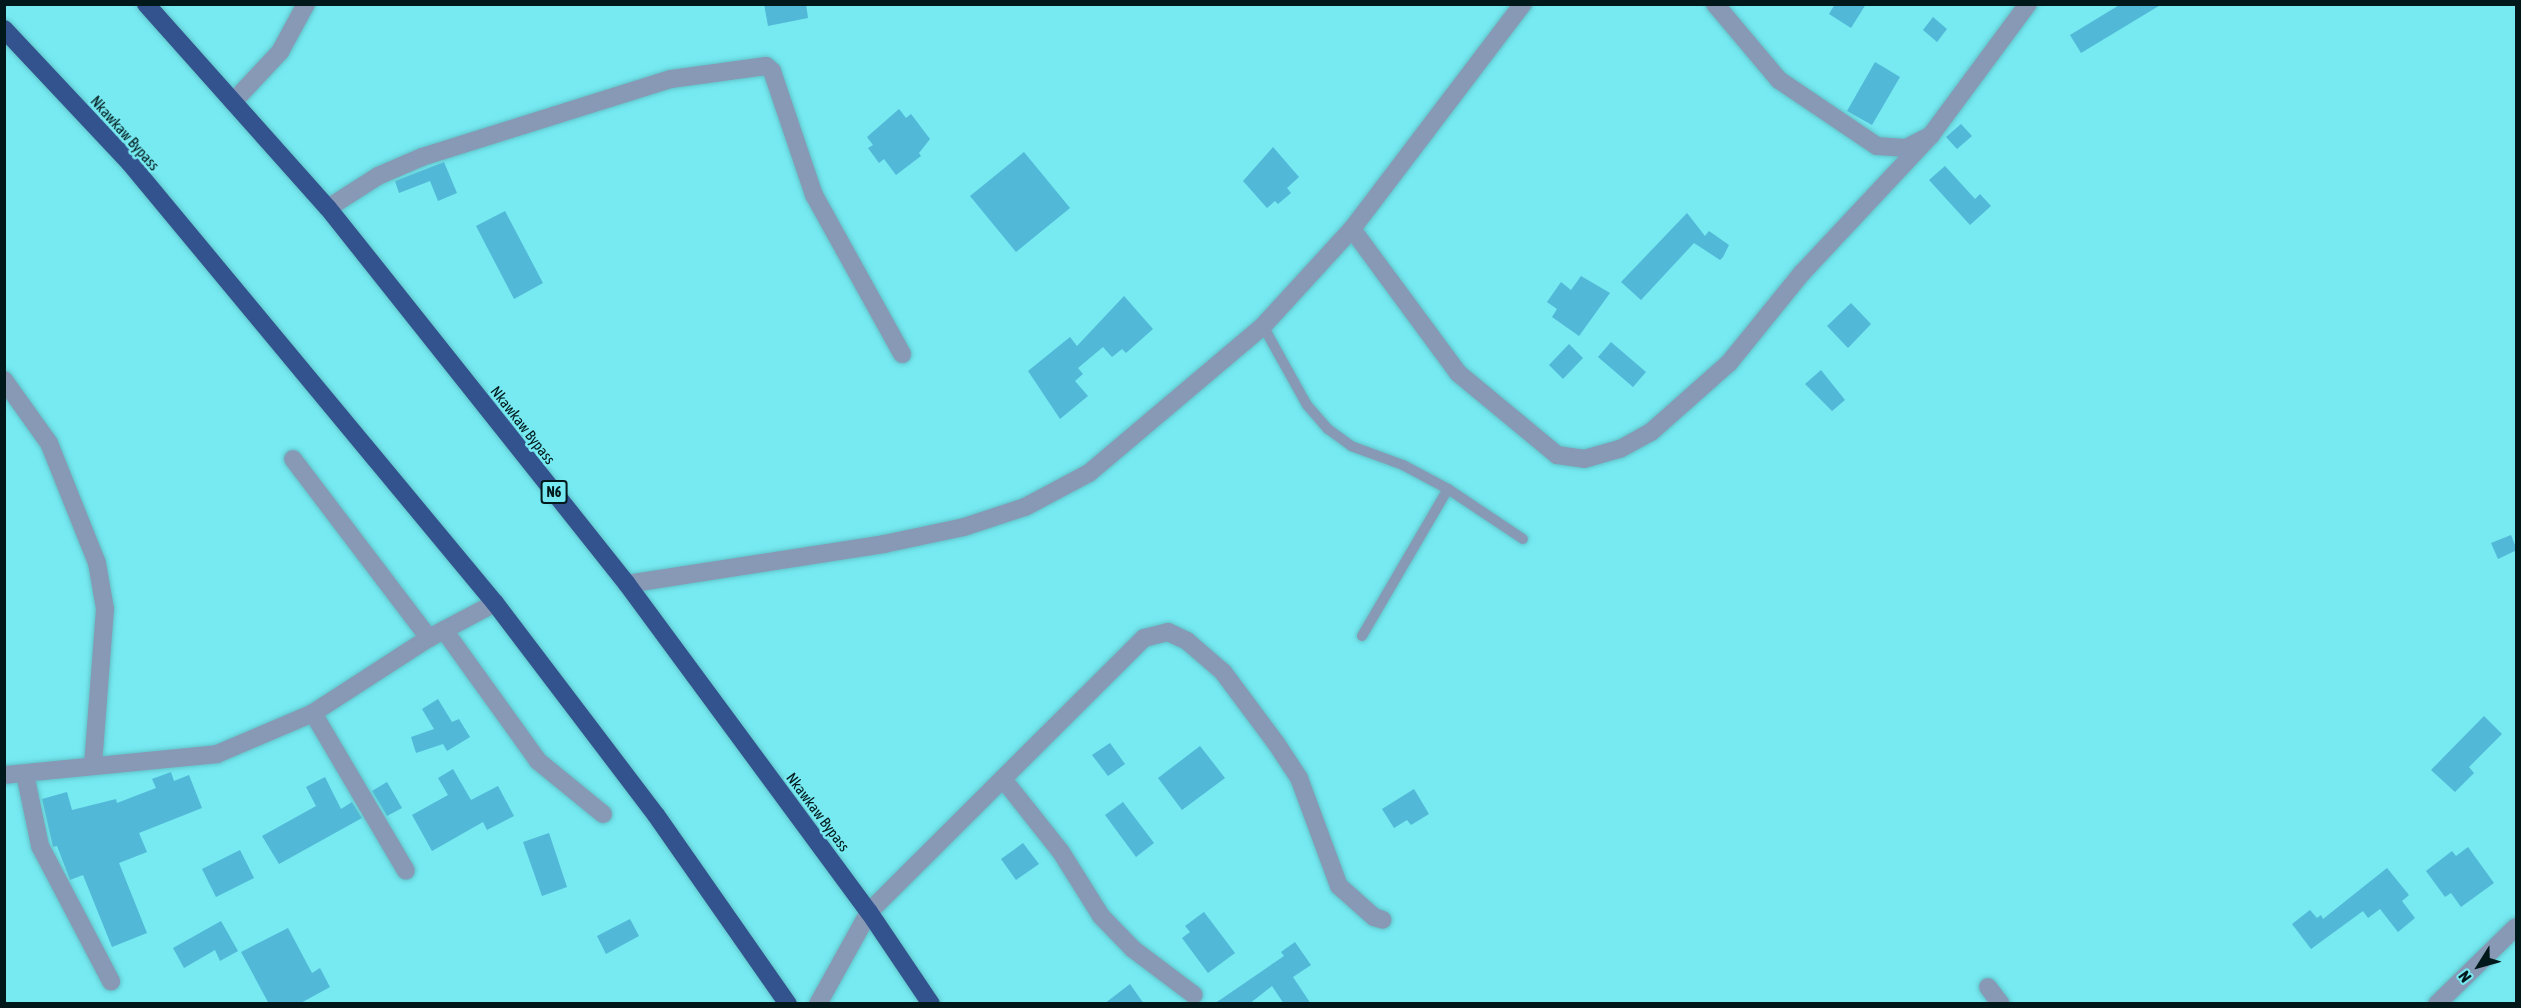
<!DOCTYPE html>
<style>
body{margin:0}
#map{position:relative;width:2521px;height:1008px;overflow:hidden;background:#76e9f1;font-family:"Asap Condensed",sans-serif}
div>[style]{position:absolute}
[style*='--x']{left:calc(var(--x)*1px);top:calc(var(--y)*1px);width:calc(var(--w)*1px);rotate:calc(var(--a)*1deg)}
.building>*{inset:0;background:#51b8d8}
.roads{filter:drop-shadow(0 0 2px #61c4ca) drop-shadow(0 0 2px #61c4ca)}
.lane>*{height:10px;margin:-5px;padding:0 5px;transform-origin:5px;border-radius:5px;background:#8899b6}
.street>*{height:18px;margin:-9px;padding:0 9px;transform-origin:9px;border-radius:9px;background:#8899b6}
.highway>*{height:18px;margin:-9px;padding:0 9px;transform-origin:9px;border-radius:9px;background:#33538f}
span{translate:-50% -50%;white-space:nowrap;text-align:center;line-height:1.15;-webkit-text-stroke:5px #76e9f1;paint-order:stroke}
.shield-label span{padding:2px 4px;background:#76e9f1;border:2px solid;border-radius:4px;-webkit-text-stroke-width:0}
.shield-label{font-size:14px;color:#01191b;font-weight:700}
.street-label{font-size:15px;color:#01191b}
.frame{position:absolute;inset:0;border:6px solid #01191b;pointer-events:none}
.north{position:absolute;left:2449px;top:936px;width:60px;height:60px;-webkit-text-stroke:4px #76e9f1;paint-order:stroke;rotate:233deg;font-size:16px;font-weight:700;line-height:24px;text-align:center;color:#01191b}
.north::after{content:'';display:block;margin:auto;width:21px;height:27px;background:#01191b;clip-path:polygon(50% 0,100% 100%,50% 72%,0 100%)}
</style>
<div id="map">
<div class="building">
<i style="clip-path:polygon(764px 4px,806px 4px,808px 18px,768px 26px)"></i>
<i style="clip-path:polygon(1835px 4px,1866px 4px,1851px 28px,1829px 14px)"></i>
<i style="clip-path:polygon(2121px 4px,2162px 4px,2081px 53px,2070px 35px)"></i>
<i style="clip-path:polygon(1933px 17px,1947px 29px,1937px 42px,1923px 30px)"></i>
<i style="clip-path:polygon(1875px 62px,1900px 77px,1872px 125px,1847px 111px)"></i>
<i style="clip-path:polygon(899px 109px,906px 118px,911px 114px,930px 139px,919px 153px,921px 156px,896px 175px,884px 159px,879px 163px,868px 148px,873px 145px,867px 137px)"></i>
<i style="clip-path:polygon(1961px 124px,1972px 136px,1957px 149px,1946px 137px)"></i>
<i style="clip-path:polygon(1273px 147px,1299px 177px,1287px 188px,1291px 193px,1278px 204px,1275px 201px,1267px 208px,1243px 181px)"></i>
<i style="clip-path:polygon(1024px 152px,1070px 208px,1016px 252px,970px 196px)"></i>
<i style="clip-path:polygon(444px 162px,457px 193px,438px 201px,430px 181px,399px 193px,395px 181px)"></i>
<i style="clip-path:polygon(1945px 166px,1975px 199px,1980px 194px,1991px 206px,1970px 225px,1929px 180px)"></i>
<i style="clip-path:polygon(505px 211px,543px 283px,514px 299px,476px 226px)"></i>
<i style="clip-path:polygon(1687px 213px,1705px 236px,1709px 231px,1729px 245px,1723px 257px,1720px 260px,1694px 243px,1641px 300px,1621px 282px)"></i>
<i style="clip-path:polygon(1581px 276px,1610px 293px,1579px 336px,1552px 317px,1557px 309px,1547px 302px,1561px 282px,1571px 290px)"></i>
<i style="clip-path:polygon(1124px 296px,1153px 329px,1126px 353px,1122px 349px,1112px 357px,1103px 347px,1078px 368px,1083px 374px,1075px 381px,1088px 396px,1060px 419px,1028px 371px,1070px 337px,1077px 346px)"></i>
<i style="clip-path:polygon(1851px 303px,1871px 324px,1848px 348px,1827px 326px)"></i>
<i style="clip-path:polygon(1611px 342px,1646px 372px,1633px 387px,1598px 357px)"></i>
<i style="clip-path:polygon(1569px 344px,1583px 358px,1563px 379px,1549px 365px)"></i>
<i style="clip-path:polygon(1821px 370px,1845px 400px,1832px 411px,1805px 384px)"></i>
<i style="clip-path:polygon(2511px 535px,2517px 550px,2498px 559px,2491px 543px)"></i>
<i style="clip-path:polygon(438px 699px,452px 722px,459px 719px,470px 737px,447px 751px,443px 744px,416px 753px,411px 737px,434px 729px,422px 709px)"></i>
<i style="clip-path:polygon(2484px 716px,2502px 734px,2469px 767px,2474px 773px,2455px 792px,2431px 770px)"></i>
<i style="clip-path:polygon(1110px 743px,1125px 764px,1108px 776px,1092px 755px)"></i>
<i style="clip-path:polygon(1200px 746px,1225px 778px,1182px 810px,1158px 778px)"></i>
<i style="clip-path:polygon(453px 769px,471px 800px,498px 786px,514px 816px,487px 830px,483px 822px,432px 851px,412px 815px,448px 795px,438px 778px)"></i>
<i style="clip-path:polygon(171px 772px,174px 781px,189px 775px,202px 808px,139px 833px,147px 852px,119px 863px,147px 933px,112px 947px,83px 875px,70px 880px,57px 846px,53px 847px,42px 799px,67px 792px,72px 810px,116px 799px,117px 803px,156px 788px,152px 779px)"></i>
<i style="clip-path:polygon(325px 777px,341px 809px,352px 802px,362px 818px,279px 864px,262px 836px,316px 806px,306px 787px)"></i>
<i style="clip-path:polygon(387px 782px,402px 808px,387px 816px,372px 791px)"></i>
<i style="clip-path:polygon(1414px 789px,1429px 814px,1411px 825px,1407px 820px,1394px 828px,1382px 809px)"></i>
<i style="clip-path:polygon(1123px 802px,1154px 843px,1136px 857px,1105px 815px)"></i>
<i style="clip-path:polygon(549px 833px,567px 887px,542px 896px,523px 842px)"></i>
<i style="clip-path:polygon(1023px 843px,1039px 864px,1016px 880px,1001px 859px)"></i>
<i style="clip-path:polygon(2468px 847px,2494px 883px,2461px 907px,2451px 893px,2445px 897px,2426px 871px,2452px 851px,2456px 856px)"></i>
<i style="clip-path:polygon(240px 850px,254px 878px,216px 897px,202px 869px)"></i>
<i style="clip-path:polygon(2387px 868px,2409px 895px,2402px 901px,2415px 918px,2398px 932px,2380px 909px,2368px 918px,2363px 911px,2311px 949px,2292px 924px,2310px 910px,2317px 918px,2321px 915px,2323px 919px)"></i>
<i style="clip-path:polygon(1204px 912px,1235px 953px,1208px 973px,1182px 938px,1190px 932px,1185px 926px)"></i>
<i style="clip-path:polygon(630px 919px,639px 936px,606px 954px,597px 936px)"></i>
<i style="clip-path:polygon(221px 921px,238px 951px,220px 961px,215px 950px,184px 968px,173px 948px)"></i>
<i style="clip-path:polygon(288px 928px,312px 973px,320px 968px,330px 987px,299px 1004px,269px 1004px,241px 952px)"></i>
<i style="clip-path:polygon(1295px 942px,1311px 965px,1293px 977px,1311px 1004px,1284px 1004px,1272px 986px,1249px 1004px,1214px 1004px,1284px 956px,1281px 952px)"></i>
<i style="clip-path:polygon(1130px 984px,1144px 1004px,1104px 1004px)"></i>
</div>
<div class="roads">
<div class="lane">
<i style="--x:1263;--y:326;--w:90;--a:60.9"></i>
<i style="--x:1307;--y:405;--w:32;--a:49"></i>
<i style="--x:1328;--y:429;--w:29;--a:36"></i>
<i style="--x:1351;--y:446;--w:55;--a:20.1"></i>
<i style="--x:1403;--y:465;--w:51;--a:28.1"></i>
<i style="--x:1448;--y:489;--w:90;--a:33.7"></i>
<i style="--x:1362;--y:636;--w:170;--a:-59.7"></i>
</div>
<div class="street">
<i style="--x:1715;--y:4;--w:99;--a:49.9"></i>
<i style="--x:1779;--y:80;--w:118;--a:34"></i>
<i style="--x:1877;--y:146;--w:29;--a:4"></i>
<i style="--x:1906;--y:148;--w:28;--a:-27"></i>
<i style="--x:1931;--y:135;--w:163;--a:-53.5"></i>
<i style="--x:233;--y:102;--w:69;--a:-46.8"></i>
<i style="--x:280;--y:52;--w:55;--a:-61.6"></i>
<i style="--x:328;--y:208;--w:59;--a:-32.6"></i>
<i style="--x:378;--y:176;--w:48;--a:-23.4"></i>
<i style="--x:422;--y:157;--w:261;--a:-17.4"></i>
<i style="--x:671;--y:79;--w:96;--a:-7.8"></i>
<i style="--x:766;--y:66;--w:8;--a:40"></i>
<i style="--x:772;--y:71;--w:131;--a:71.3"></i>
<i style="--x:814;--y:195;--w:182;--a:61"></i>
<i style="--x:1352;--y:229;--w:179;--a:53.6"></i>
<i style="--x:1458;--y:373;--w:129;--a:39.6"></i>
<i style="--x:1557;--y:455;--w:27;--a:8"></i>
<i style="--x:1584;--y:459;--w:37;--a:-16"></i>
<i style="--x:1620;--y:449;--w:35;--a:-29"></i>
<i style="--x:1651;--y:432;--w:104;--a:-41.5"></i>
<i style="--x:1729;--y:363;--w:116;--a:-51"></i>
<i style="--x:1802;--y:273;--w:189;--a:-46.9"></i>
<i style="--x:4;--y:380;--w:77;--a:54.5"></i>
<i style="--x:49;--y:443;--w:129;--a:68.2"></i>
<i style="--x:97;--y:563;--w:47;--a:80.1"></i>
<i style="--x:105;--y:609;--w:157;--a:94.4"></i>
<i style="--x:293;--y:459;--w:225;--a:52.8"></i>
<i style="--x:627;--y:584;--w:260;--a:-8.8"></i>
<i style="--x:884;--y:544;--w:82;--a:-12"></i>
<i style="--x:964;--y:527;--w:64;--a:-18.2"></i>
<i style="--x:1025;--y:507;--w:72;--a:-28"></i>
<i style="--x:1089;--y:473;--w:228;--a:-40.2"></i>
<i style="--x:1263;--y:326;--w:132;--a:-47.5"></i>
<i style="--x:1352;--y:229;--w:283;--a:-52.8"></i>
<i style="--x:444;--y:630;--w:161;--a:54.3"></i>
<i style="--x:538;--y:761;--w:84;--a:39.2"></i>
<i style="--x:313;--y:713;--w:183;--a:59.5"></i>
<i style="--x:25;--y:774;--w:74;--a:78.2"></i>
<i style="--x:40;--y:846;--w:153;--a:62.3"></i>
<i style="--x:4;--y:775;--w:214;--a:-5.6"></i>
<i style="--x:217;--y:754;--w:104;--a:-23.1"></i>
<i style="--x:313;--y:713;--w:138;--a:-32.9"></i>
<i style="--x:429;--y:638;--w:75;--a:-27.9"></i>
<i style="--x:1003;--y:779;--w:93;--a:51.5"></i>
<i style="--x:1061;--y:852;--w:75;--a:58"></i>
<i style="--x:1101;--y:916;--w:46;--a:45.9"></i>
<i style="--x:1133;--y:949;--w:76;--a:37"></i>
<i style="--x:1988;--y:987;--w:21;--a:53"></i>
<i style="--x:818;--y:1004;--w:105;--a:-61"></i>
<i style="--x:869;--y:912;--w:388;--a:-44.9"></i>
<i style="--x:1144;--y:638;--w:25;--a:-14"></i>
<i style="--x:1168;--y:632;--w:21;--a:25"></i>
<i style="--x:1187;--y:641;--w:48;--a:40.7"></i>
<i style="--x:1223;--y:672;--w:89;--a:53.3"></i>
<i style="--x:1276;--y:743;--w:42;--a:56.7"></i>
<i style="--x:1299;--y:778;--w:115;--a:69.7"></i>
<i style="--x:1339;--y:886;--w:47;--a:41.5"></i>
<i style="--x:1374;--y:917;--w:9;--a:18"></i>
<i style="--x:2437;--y:1004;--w:110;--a:-44.3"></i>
</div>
<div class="highway">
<i style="--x:146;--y:4;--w:273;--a:48.3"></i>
<i style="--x:328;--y:208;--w:480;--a:51.5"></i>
<i style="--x:627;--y:584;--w:408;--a:53.6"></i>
<i style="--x:869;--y:912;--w:111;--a:56"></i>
<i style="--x:4;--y:29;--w:183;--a:46.8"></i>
<i style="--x:129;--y:162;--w:573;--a:50.31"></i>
<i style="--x:495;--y:603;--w:266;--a:52.8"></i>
<i style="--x:656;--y:815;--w:231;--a:55.1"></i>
</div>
</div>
<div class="shield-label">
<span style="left:554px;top:492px">N6</span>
</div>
<div class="street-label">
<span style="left:125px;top:133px;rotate:48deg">Nkawkaw Bypass</span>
<span style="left:523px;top:425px;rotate:52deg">Nkawkaw Bypass</span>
<span style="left:818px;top:812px;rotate:53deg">Nkawkaw Bypass</span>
</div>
<div class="frame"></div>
<div class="north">N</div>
</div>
